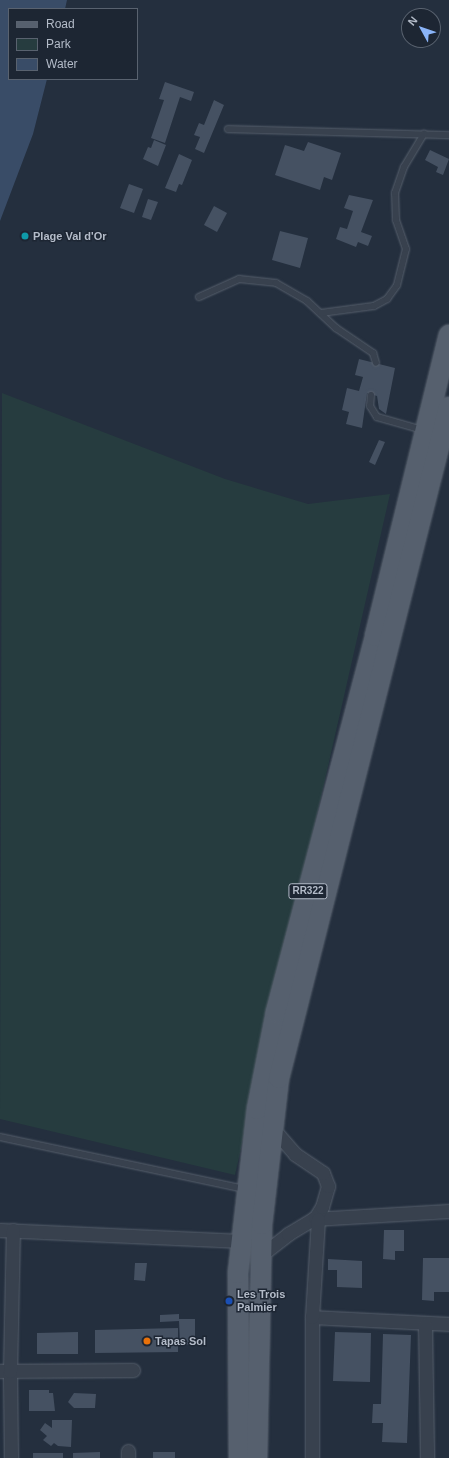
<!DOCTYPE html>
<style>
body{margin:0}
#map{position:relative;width:449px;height:1458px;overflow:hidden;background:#242f3e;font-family:Arial,sans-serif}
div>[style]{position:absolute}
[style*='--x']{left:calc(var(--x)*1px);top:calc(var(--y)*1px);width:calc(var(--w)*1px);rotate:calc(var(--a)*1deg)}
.green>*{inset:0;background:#263c3f}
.water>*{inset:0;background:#394c67}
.building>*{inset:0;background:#455162}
.roads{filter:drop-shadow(0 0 1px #565f6c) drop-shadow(0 0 1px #565f6c)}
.lane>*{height:6px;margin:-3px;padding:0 3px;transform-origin:3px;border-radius:3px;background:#38414e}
.street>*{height:13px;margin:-6.5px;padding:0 6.5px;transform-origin:6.5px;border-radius:6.5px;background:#38414e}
.primary>*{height:20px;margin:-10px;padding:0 10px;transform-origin:10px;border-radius:10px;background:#56606e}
.dots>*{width:11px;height:11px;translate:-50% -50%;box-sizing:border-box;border:2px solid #1d2633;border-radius:50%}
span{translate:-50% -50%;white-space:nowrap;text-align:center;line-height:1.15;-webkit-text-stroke:3px #1d2633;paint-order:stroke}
.shield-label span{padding:1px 3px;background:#1d2633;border:1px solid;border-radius:3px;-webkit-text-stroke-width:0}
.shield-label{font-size:10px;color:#b4bcc9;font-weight:700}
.poi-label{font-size:11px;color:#b4bcc9;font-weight:700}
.left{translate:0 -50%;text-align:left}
.legend{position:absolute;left:8px;top:8px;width:130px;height:72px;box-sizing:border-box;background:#1d2633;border:1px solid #59626f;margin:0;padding:5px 7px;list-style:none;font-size:12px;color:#b4bcc9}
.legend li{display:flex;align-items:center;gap:8px;height:20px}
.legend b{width:20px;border:1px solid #59626f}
.north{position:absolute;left:401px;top:8px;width:40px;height:40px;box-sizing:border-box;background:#1d2633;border:1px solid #59626f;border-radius:50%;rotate:310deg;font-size:11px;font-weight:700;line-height:16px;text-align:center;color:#b4bcc9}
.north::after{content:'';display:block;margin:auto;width:14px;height:18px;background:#8ab4f8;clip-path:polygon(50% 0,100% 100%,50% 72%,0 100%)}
</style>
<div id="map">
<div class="green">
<i style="clip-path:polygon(2px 393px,225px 479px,308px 504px,390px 494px,235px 1175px,0 1119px)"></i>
</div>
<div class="water">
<i style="clip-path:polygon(0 0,67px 0,65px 9px,9px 9px,9px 79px,47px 79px,33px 134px,0 221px)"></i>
</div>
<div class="building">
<i style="clip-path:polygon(165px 82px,194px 92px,191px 101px,180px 97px,165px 143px,151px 138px,164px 100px,159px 99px)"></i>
<i style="clip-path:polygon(214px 100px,224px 105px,204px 153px,195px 149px,200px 137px,194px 135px,199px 123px,204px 125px)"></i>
<i style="clip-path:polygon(154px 140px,166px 145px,158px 166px,143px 159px,148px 147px,151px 148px)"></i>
<i style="clip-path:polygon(308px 142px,341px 153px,332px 180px,324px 177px,320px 190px,275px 175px,285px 145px,304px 151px)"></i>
<i style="clip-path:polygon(430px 150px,449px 159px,443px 175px,436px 172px,438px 167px,425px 160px)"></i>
<i style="clip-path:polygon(179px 154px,192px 160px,182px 185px,179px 184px,176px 192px,165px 188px)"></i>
<i style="clip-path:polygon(129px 184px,143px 189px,134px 213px,120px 208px)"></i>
<i style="clip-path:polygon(349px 195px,373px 200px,361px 232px,372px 236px,368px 246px,358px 242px,356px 247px,336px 239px,340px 227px,347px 229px,353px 211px,344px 208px)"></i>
<i style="clip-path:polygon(148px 199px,158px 202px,151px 220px,142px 217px)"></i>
<i style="clip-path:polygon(214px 206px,227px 213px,217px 232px,204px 225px)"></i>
<i style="clip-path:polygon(280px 231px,308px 238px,300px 268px,272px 260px)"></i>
<i style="clip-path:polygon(359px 359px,395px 368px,386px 414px,379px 409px,377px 396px,367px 393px,362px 428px,346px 424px,349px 412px,342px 410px,347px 388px,359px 391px,363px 377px,355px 375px)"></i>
<i style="clip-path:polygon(379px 440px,385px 442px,375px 465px,369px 462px)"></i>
<i style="clip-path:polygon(384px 1230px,404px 1230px,404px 1251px,395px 1251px,395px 1260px,383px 1259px)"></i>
<i style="clip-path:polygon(423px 1258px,449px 1258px,449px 1292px,434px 1292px,434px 1301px,422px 1300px)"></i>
<i style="clip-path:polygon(328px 1259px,362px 1261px,362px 1288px,337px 1287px,337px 1270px,328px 1270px)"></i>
<i style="clip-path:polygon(135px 1263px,147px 1263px,145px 1281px,134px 1280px)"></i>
<i style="clip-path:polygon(179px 1314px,179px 1319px,195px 1319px,195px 1344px,180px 1345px,179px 1321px,160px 1322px,160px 1315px)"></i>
<i style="clip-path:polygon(178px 1328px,178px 1352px,95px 1353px,95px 1330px)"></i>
<i style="clip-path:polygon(78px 1332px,78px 1354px,37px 1354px,37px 1333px)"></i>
<i style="clip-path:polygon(335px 1332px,371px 1333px,370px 1382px,333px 1381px)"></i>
<i style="clip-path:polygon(383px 1334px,411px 1335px,407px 1443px,382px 1442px,383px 1423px,372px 1423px,373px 1404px,381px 1404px)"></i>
<i style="clip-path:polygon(29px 1390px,49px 1390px,49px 1393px,53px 1393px,55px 1411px,29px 1411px)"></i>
<i style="clip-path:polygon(74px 1393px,96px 1394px,95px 1408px,74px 1408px,68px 1402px)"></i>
<i style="clip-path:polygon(52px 1420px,72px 1420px,71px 1447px,58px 1446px,54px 1443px,51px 1446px,43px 1440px,47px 1436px,40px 1430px,45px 1423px,52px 1428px)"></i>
<i style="clip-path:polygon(100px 1452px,100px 1458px,73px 1458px,73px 1453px)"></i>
<i style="clip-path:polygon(153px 1452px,175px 1452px,175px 1458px,153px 1458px)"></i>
<i style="clip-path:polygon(33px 1453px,63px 1453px,63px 1458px,33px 1458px)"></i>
</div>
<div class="roads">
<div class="lane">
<i style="--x:228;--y:129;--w:221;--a:1.6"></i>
<i style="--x:199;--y:297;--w:44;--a:-24.2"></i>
<i style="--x:239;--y:279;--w:37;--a:6"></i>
<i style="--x:276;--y:283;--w:36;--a:30"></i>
<i style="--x:307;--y:301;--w:40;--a:43"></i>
<i style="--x:336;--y:328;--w:45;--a:34"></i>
<i style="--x:373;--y:353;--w:10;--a:73"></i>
<i style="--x:321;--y:313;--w:53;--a:-7.5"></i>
<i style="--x:374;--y:306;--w:15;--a:-28"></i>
<i style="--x:387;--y:299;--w:17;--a:-54"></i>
<i style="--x:397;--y:285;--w:37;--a:-76"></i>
<i style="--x:406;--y:249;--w:31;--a:-109"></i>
<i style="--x:396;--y:220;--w:27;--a:-92"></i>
<i style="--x:395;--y:193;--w:28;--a:-71"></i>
<i style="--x:404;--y:167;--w:39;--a:-59"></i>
<i style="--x:371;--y:395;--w:11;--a:95"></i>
<i style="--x:370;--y:406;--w:13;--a:58"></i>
<i style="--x:377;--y:417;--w:48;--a:15.8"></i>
<i style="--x:0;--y:1137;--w:250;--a:12"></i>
</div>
<div class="street">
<i style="--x:313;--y:1219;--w:136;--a:-3.4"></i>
<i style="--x:0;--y:1230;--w:242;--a:2.6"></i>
<i style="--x:260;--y:1256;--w:36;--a:-38"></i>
<i style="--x:288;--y:1234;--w:31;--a:-31"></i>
<i style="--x:315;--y:1218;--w:13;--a:-58"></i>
<i style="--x:322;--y:1207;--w:22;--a:-74"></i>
<i style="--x:328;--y:1186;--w:14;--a:-111"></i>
<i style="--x:323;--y:1173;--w:34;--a:-146"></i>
<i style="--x:295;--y:1154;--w:35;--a:-131"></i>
<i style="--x:312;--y:1317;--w:137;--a:2.9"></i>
<i style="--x:425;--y:1324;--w:134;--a:89.1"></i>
<i style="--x:0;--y:1371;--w:133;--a:-0.4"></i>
<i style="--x:128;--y:1451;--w:7;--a:90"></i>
<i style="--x:11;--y:1458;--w:87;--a:-90.7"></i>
<i style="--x:10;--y:1371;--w:141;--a:-88.8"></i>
<i style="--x:312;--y:1458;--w:141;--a:-90"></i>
<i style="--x:312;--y:1317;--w:98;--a:-86.5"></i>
</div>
<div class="primary">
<i style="--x:239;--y:1458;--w:185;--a:-90.3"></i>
<i style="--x:238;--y:1273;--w:165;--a:-83.4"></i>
<i style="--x:257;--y:1109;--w:99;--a:-78.9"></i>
<i style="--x:276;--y:1012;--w:389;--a:-75.2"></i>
<i style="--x:375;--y:636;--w:310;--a:-76.2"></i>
<i style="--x:257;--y:1458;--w:234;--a:-88.8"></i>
<i style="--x:262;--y:1224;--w:147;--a:-83.4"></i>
<i style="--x:279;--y:1078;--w:692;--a:-75.78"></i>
</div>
</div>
<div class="dots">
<i style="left:25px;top:236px;background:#0f9aa8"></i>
<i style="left:229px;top:1301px;background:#1a4fb4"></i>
<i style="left:147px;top:1341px;background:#e8710a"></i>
</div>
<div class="shield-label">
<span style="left:308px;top:891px">RR322</span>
</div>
<div class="poi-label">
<span class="left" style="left:33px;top:236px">Plage Val d'Or</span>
<span class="left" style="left:237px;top:1301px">Les Trois<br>Palmier</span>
<span class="left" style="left:155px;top:1341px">Tapas Sol</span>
</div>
<ul class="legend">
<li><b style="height:5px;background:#56606e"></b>Road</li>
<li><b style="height:11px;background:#263c3f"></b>Park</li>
<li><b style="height:11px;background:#394c67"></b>Water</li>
</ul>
<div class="north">N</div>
</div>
